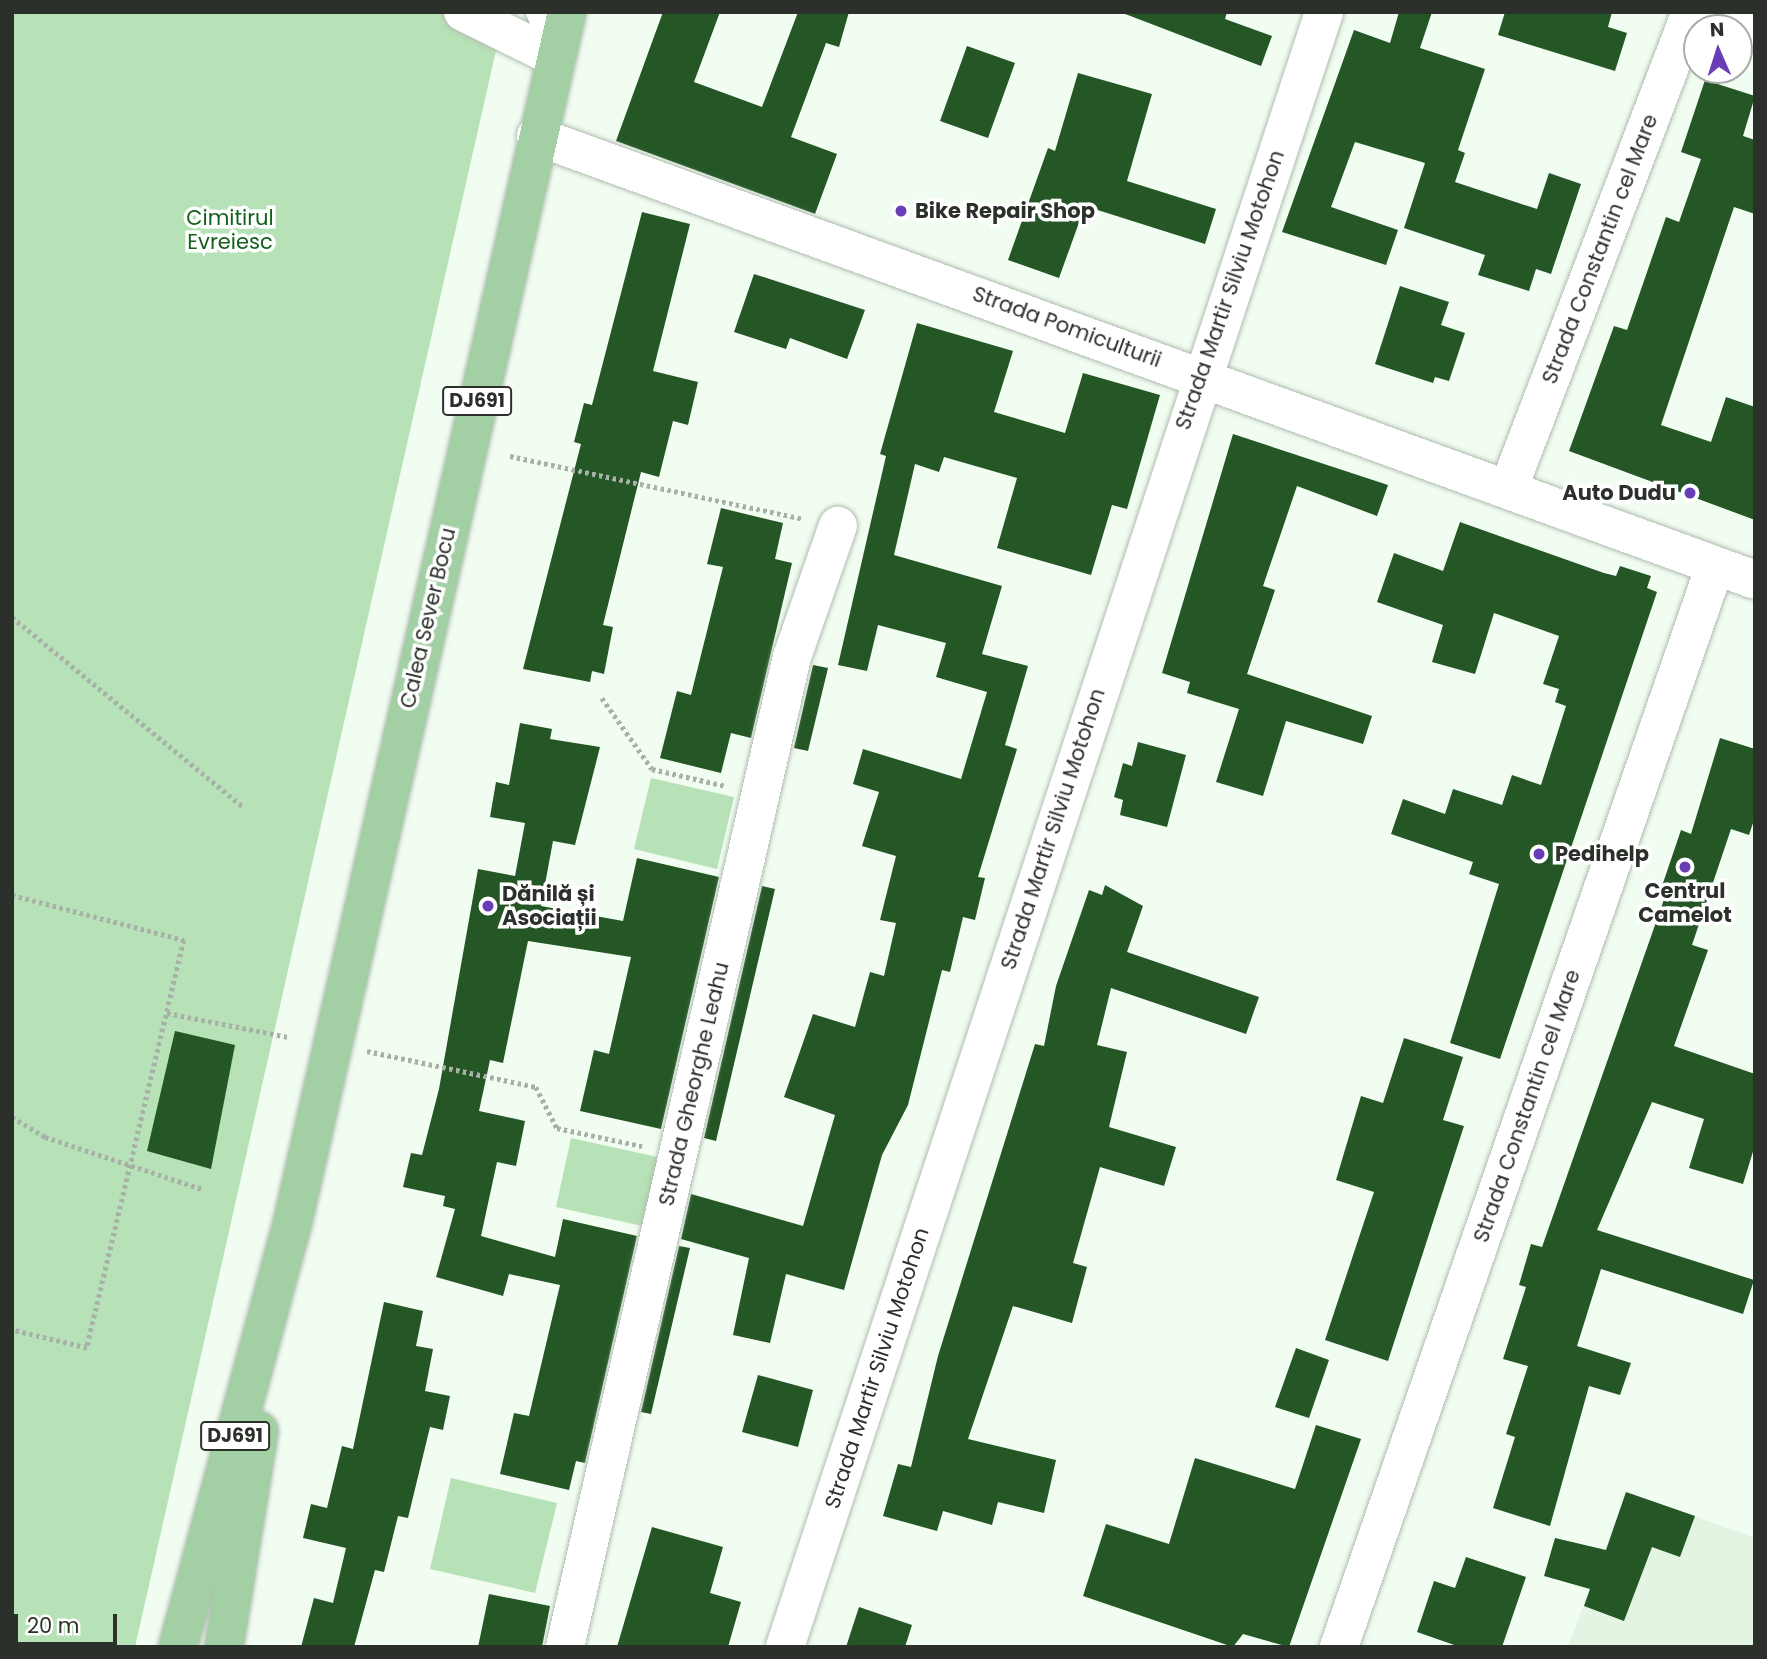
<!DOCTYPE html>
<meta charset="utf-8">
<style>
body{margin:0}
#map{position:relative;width:1767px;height:1659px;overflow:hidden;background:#f1fdf1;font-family:Poppins,sans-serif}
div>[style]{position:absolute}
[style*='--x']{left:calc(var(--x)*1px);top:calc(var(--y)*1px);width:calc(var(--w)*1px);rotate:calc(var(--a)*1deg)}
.built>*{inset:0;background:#e3f4e2}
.green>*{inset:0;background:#b7e1b6}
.building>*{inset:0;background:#245626}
.path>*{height:4.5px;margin-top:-2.25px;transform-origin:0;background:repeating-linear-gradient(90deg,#a8b1a8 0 3.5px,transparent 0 7px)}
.roads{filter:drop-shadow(0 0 2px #b1bcb1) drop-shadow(0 0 2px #b1bcb1)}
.lane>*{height:19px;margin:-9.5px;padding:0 9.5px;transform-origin:9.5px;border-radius:9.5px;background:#fff}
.street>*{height:38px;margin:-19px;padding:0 19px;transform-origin:19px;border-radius:19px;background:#fff}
.primary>*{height:38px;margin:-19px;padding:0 19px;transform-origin:19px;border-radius:19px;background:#a3cfa4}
.dots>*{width:19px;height:19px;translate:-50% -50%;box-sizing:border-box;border:4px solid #fff;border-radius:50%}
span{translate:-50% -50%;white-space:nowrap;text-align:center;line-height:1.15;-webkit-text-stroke:7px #fff;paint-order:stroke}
.shield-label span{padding:2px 5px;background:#fff;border:2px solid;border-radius:5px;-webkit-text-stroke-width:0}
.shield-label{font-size:19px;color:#2c302b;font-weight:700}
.poi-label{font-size:21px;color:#2c302b;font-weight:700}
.left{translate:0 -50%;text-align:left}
.right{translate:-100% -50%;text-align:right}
.park-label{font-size:21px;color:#14601c}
.street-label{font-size:21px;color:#2c302b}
.frame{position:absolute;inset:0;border:14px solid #2c302b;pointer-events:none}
.north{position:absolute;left:1683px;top:14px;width:70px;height:70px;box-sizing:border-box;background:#fff;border:2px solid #abacaa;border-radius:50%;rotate:357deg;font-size:19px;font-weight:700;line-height:28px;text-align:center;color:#2c302b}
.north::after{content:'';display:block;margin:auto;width:24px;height:32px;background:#673eb6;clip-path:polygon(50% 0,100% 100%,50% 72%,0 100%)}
.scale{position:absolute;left:14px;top:1614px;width:103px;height:32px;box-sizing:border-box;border:4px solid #2c302b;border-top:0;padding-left:9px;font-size:21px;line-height:24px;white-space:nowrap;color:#2c302b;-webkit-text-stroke:5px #fff;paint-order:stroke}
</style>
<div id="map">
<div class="built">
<i style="clip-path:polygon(1626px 1492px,1755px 1538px,1755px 1647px,1568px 1647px)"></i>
</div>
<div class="green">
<i style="clip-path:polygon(12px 12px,444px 12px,497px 46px,135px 1647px,12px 1647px)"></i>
<i style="clip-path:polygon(651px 778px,734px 797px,717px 869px,634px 849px)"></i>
<i style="clip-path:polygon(571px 1138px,662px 1158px,647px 1227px,556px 1207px)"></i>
<i style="clip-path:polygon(451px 1478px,557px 1503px,535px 1593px,430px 1569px)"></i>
</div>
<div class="building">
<i style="clip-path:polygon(663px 12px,720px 12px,694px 82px,762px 107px,798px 12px,849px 12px,839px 47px,826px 43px,791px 137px,837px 154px,815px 214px,616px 141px)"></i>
<i style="clip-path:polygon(1120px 12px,1227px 12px,1225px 19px,1272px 36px,1261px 66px)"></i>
<i style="clip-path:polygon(1399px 12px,1432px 12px,1420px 48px,1485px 69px,1458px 150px,1465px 153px,1455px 182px,1537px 209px,1549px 173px,1581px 184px,1551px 274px,1536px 269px,1529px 291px,1478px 275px,1485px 255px,1404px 228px,1425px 163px,1355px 142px,1331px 207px,1398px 230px,1386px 265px,1282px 232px,1354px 30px,1390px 43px)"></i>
<i style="clip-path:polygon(1505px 12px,1612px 12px,1608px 27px,1627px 33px,1615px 71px,1498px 35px)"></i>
<i style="clip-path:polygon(967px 46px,1015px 63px,988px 138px,940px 121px)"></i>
<i style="clip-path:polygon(1078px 73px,1152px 94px,1127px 181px,1216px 209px,1205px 244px,1085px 206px,1059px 278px,1008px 260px,1048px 148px,1055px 151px)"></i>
<i style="clip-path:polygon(1705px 80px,1755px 96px,1743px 136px,1755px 140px,1755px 214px,1734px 207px,1661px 425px,1711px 442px,1726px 397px,1755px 407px,1755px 520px,1569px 451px,1614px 326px,1627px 330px,1666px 217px,1679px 222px,1701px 159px,1681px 152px)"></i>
<i style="clip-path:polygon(642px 212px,690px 224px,653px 371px,698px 382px,688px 425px,673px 421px,659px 477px,641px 472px,603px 625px,613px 627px,604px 674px,592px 671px,590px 682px,523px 669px,581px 444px,574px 442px,584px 403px,592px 405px)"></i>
<i style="clip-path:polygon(754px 274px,865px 310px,847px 359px,790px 338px,786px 349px,734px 332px)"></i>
<i style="clip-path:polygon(1400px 286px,1449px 302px,1441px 325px,1465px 333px,1449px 381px,1435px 377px,1433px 383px,1375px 364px)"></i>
<i style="clip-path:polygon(917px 323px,1013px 351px,994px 412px,1065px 433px,1083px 373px,1160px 395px,1127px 509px,1112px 505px,1091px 575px,997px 548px,1017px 478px,944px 457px,939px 472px,915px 464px,894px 555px,1002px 586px,982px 654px,1028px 666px,1005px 745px,1017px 749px,978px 877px,985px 878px,975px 920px,963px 917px,950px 972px,942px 970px,908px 1105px,882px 1155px,844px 1290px,786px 1274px,770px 1343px,733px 1335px,749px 1258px,681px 1239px,691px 1194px,803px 1226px,835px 1115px,784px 1097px,813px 1014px,855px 1027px,870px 972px,884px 976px,896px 923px,880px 920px,896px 856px,862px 846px,879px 792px,853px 784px,863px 749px,961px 779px,987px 692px,936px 677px,946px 643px,878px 625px,867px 671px,838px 665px,886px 456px,880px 454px)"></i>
<i style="clip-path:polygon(1233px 434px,1388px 485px,1377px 516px,1297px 486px,1263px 586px,1275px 590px,1247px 674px,1372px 716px,1363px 744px,1286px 721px,1263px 796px,1216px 782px,1239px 709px,1187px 693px,1190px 682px,1162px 673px)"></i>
<i style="clip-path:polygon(721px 508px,783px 523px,775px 559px,792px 563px,751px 738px,731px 733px,721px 773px,660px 758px,677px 691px,691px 695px,723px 567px,707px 564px)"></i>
<i style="clip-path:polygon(1460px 522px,1604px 573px,1616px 576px,1620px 566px,1651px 576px,1647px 588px,1657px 592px,1500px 1059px,1450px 1043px,1499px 884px,1469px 874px,1473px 862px,1391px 834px,1403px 799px,1445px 814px,1453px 789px,1502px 805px,1512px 775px,1541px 785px,1566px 706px,1555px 702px,1559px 689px,1543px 684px,1559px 636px,1494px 613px,1475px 674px,1432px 662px,1443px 625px,1377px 602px,1394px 553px,1443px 571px)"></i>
<i style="clip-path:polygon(813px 665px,828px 668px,808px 751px,794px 748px)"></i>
<i style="clip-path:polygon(520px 723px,552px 729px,550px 739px,600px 747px,575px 845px,553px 841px,541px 906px,623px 921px,637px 858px,719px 877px,661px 1129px,580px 1111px,594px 1050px,609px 1054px,631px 957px,528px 941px,503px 1063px,490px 1060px,479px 1111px,525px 1121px,516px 1166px,497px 1162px,481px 1236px,555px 1257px,563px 1219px,637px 1236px,585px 1463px,576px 1461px,569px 1490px,500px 1474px,514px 1413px,529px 1416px,560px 1285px,509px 1274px,503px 1296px,436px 1277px,455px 1209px,443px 1206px,445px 1196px,403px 1187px,411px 1153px,422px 1155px,439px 1089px,478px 869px,515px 876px,525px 823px,490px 817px,496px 782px,509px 785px)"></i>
<i style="clip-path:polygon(1720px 738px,1755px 749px,1755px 817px,1749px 835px,1731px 829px,1692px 945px,1708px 950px,1674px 1046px,1755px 1074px,1755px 1145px,1743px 1184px,1689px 1168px,1704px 1119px,1652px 1102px,1597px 1230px,1754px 1280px,1743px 1314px,1601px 1269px,1577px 1346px,1631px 1363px,1620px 1395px,1589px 1386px,1550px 1526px,1493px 1508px,1515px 1437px,1506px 1434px,1528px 1366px,1503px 1359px,1526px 1287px,1519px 1285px,1531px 1244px,1542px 1247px,1668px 888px,1662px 886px,1681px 830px,1691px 834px)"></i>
<i style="clip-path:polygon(1138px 742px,1186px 755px,1167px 827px,1120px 815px,1123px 800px,1114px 797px,1123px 763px,1132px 766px)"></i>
<i style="clip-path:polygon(1105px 885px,1143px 906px,1127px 952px,1259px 997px,1246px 1034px,1111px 988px,1097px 1045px,1127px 1052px,1109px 1127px,1176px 1147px,1164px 1186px,1100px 1167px,1073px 1263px,1087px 1267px,1072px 1323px,1013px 1306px,968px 1439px,1056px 1460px,1044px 1513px,998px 1502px,992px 1525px,943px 1511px,937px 1531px,883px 1516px,898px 1464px,911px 1467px,938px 1356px,1035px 1044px,1044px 1046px,1056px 986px,1089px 890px,1102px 895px)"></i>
<i style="clip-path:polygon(762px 886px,775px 889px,716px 1141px,704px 1138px)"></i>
<i style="clip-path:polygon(175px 1031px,235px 1045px,211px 1169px,147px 1151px)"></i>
<i style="clip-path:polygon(1404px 1038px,1463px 1057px,1443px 1120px,1464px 1126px,1388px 1361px,1325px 1340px,1374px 1192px,1336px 1180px,1361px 1096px,1383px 1103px)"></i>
<i style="clip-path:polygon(679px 1246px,690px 1248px,651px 1414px,641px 1412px)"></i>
<i style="clip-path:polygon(384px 1302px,423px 1311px,416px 1346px,433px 1349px,425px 1391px,450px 1396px,443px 1430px,430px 1427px,408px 1518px,398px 1516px,384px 1572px,375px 1570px,354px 1647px,301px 1647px,314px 1598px,333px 1603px,346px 1548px,303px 1538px,311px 1504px,327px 1508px,342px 1446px,353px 1449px)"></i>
<i style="clip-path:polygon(1296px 1348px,1329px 1360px,1309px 1418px,1275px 1407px)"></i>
<i style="clip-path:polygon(758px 1375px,813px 1390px,798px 1447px,742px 1432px)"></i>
<i style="clip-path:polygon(1316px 1425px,1361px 1439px,1289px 1647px,1243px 1634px,1233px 1647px,1083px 1596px,1106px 1524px,1169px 1544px,1195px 1458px,1295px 1489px)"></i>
<i style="clip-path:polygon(1626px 1492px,1695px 1516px,1680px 1557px,1652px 1547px,1624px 1621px,1584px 1606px,1590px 1589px,1544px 1576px,1555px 1538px,1606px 1550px)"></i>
<i style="clip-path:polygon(652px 1527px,723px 1547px,710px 1593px,741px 1602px,728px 1647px,617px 1647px)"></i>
<i style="clip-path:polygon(1466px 1557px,1526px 1577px,1502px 1647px,1460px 1647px,1417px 1632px,1434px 1581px,1455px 1588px)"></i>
<i style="clip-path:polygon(489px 1594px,550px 1606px,542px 1647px,478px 1647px)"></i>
<i style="clip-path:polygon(859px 1607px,912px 1625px,905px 1647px,846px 1647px)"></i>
</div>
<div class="path">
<i style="--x:510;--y:456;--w:300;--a:12.1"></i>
<i style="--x:12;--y:617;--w:298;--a:39.4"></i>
<i style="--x:602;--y:698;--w:87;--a:54.8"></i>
<i style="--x:652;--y:769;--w:76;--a:12.9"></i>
<i style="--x:12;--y:895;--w:178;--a:14.7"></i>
<i style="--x:184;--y:940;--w:419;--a:103.4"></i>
<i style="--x:87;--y:1348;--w:77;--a:-166.5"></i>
<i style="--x:167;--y:1013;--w:123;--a:11.2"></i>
<i style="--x:367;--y:1051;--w:173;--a:12"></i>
<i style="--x:536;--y:1087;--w:46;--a:62.9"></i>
<i style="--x:557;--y:1128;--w:87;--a:12"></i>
<i style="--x:12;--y:1117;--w:39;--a:31"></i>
<i style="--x:45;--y:1137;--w:165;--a:18.3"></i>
</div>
<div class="roads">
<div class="lane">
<i style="--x:535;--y:12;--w:45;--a:66.3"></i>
</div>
<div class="street">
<i style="--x:463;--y:12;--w:104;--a:26.3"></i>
<i style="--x:1699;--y:12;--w:59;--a:19.7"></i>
<i style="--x:536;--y:136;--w:1297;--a:20.01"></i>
<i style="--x:1509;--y:487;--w:509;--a:-69.04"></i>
<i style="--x:565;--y:1647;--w:1016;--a:-77.09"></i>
<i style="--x:792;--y:657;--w:139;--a:-70.7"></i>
<i style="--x:785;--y:1647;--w:1722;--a:-71.75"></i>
<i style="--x:1339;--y:1647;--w:1145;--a:-70.82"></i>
</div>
<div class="primary">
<i style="--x:178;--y:1647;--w:437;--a:-74.9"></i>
<i style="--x:292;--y:1225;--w:1244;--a:-77.23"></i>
<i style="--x:224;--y:1647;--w:219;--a:-80.8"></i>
</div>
</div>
<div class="dots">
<i style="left:901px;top:211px;background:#673eb6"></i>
<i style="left:1690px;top:493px;background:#673eb6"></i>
<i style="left:1539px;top:854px;background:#673eb6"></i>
<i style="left:1685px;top:867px;background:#673eb6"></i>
<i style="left:488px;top:906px;background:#673eb6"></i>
</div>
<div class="shield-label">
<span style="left:477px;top:401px">DJ691</span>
<span style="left:235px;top:1436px">DJ691</span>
</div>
<div class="poi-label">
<span class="left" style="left:915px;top:211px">Bike Repair Shop</span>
<span class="right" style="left:1676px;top:493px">Auto Dudu</span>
<span class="left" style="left:1555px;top:854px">Pedihelp</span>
<span style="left:1685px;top:903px">Centrul<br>Camelot</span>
<span class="left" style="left:502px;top:906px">Dănilă și<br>Asociații</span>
</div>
<div class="park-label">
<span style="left:230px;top:230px">Cimitirul<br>Evreiesc</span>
</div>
<div class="street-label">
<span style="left:1600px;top:249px;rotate:-69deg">Strada Constantin cel Mare</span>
<span style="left:1230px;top:290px;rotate:-71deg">Strada Martir Silviu Motohon</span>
<span style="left:1067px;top:327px;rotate:20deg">Strada Pomiculturii</span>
<span style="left:428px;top:618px;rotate:-77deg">Calea Sever Bocu</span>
<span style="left:1053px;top:829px;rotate:-72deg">Strada Martir Silviu Motohon</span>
<span style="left:694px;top:1084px;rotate:-77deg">Strada Gheorghe Leahu</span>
<span style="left:1527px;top:1106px;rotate:-71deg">Strada Constantin cel Mare</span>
<span style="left:877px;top:1368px;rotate:-72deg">Strada Martir Silviu Motohon</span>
</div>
<div class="frame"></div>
<div class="north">N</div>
<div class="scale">20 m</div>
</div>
